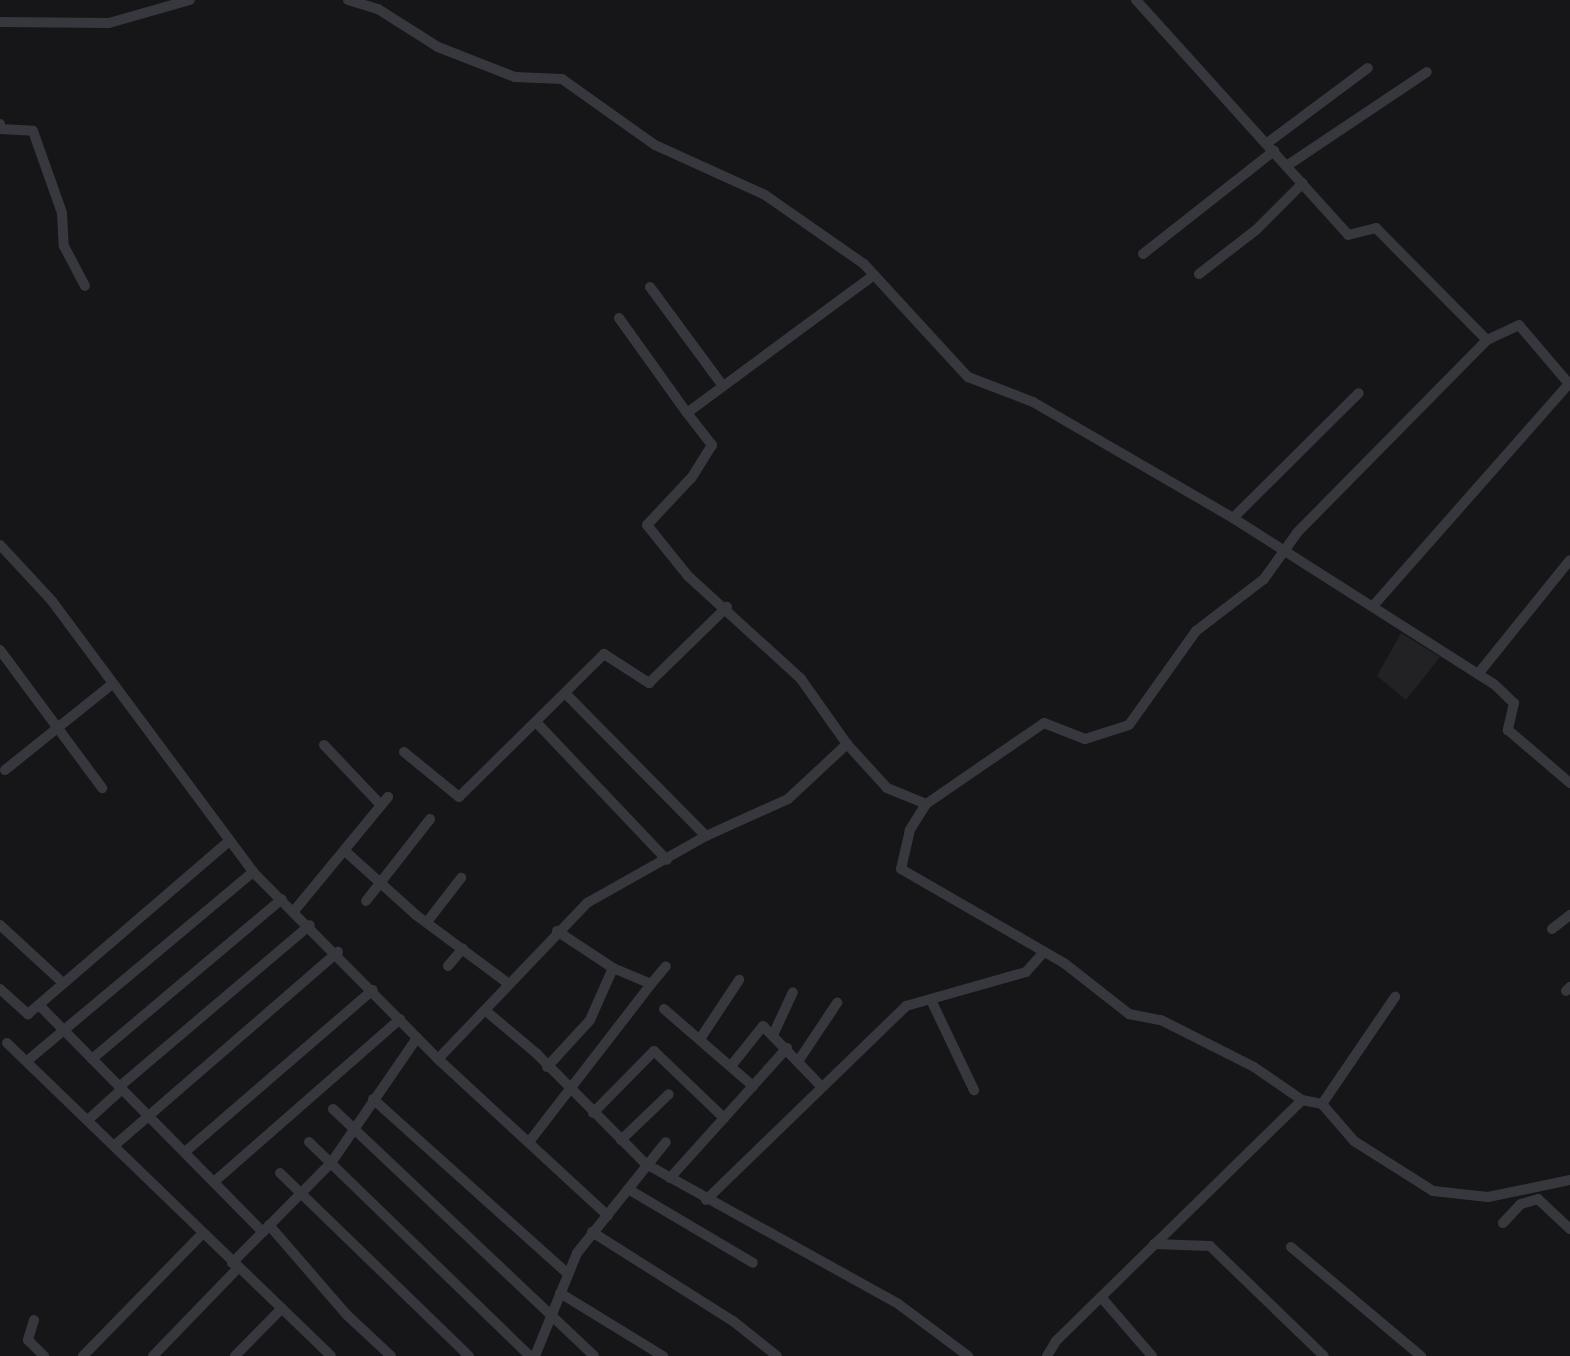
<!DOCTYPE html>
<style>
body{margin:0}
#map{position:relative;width:1570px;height:1356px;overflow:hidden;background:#161618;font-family:"Work Sans",sans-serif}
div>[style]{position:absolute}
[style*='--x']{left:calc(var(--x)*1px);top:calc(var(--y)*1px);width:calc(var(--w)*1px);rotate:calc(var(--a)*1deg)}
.built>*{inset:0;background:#222225}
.minor>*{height:10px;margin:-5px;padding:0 5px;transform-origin:5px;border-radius:5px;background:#37383d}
span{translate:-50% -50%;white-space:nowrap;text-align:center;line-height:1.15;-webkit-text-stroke:6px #111113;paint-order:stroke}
</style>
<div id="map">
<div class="built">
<i style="clip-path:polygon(1401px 633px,1440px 657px,1406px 700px,1377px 676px)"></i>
</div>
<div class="minor">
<i style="--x:348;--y:0;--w:31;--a:17"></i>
<i style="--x:378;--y:9;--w:71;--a:32.3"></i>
<i style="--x:438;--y:47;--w:83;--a:21.3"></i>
<i style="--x:515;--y:77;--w:47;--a:2.4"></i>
<i style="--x:562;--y:79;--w:114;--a:35.4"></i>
<i style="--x:655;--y:145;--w:121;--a:24.4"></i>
<i style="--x:765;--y:195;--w:121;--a:34.9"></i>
<i style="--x:864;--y:264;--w:154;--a:47.4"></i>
<i style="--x:968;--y:377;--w:70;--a:21"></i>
<i style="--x:1033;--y:402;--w:231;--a:30.1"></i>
<i style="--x:1233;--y:518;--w:309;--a:32.5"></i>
<i style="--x:1494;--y:684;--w:28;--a:44"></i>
<i style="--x:1514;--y:703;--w:28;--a:103"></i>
<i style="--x:1508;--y:730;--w:82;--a:40.5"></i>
<i style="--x:1136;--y:0;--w:316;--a:47.9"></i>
<i style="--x:1348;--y:235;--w:29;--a:-14"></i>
<i style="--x:1376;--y:228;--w:158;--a:45.3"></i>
<i style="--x:1487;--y:340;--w:35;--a:-25"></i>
<i style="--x:1519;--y:325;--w:79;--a:49.6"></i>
<i style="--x:0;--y:22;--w:109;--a:0.5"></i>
<i style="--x:109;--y:23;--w:84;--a:-15.9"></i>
<i style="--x:0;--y:124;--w:5;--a:90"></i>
<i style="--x:0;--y:129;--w:33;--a:3"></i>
<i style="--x:33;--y:131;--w:87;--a:70.5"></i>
<i style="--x:62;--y:213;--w:33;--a:87"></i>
<i style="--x:64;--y:246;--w:45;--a:62.3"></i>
<i style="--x:1266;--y:144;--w:127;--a:-36.7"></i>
<i style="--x:1288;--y:165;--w:167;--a:-33.8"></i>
<i style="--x:1143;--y:254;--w:167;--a:-38.2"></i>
<i style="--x:1199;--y:274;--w:72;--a:-37.7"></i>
<i style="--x:1256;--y:230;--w:66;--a:-45"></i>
<i style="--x:874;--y:275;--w:232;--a:143.6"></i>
<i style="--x:687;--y:413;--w:41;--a:52"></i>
<i style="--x:712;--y:445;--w:39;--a:122"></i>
<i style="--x:691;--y:478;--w:64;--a:133.1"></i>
<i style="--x:647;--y:525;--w:65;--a:51.2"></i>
<i style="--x:688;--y:576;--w:153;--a:42.3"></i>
<i style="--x:801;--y:679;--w:80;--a:54.7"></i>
<i style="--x:847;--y:744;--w:59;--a:47.7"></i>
<i style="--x:887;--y:788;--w:42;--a:22.3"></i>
<i style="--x:650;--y:287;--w:123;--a:53.6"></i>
<i style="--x:619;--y:318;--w:117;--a:54.4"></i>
<i style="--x:1487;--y:340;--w:271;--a:134.6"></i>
<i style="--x:1297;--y:533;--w:57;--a:125.7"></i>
<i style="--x:1264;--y:579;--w:86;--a:142.6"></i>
<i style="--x:1196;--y:631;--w:115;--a:125.5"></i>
<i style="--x:1129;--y:725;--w:46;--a:162.3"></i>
<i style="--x:1085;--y:739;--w:44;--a:-158.7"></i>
<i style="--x:1044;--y:723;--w:143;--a:145.5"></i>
<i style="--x:926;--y:804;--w:31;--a:122"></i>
<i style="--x:910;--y:830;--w:40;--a:103"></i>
<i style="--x:901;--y:869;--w:188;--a:30"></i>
<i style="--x:1064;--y:963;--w:83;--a:38.1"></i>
<i style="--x:1129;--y:1014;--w:33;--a:11"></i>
<i style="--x:1161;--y:1020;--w:104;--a:26.8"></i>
<i style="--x:1254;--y:1067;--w:58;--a:34.5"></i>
<i style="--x:1302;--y:1100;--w:20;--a:11"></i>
<i style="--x:1322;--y:1104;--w:49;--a:49.1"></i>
<i style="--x:1354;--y:1141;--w:93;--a:32.3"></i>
<i style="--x:1433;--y:1191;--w:55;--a:6.2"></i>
<i style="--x:1488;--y:1197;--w:84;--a:-11.7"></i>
<i style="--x:1233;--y:518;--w:177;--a:-44.8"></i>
<i style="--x:0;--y:545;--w:76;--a:47.1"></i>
<i style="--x:52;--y:601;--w:337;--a:53.4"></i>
<i style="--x:253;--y:872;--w:263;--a:45.3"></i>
<i style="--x:438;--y:1059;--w:231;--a:42.7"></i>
<i style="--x:1373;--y:606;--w:296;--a:-48.6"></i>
<i style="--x:0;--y:650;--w:172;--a:53.5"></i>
<i style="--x:1478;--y:674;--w:146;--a:-51.1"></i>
<i style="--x:565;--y:693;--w:201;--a:45.4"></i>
<i style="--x:536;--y:722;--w:190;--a:46.5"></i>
<i style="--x:324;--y:745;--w:83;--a:46.5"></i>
<i style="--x:404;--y:752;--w:71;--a:39.3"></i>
<i style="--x:459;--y:797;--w:204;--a:-44.6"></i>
<i style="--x:604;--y:654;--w:54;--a:32.8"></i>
<i style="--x:649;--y:683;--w:109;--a:-44.3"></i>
<i style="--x:5;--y:770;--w:136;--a:-38.7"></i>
<i style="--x:345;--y:851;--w:96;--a:42"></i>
<i style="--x:416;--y:915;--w:116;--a:36.6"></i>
<i style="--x:366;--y:901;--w:104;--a:-52"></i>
<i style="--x:294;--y:911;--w:148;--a:-50.5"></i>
<i style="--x:427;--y:922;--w:56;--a:-52.3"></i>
<i style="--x:0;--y:925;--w:84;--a:42.6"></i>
<i style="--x:1552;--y:929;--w:23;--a:-38"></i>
<i style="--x:557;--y:931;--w:67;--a:33.5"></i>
<i style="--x:613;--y:968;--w:41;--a:22.8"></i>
<i style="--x:651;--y:984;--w:23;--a:-50"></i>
<i style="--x:448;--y:966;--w:23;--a:-50"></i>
<i style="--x:0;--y:989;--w:38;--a:42"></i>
<i style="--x:28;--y:1014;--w:264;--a:-40.7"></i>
<i style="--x:1566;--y:991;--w:6;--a:-45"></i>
<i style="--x:931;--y:1000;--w:100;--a:64.5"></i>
<i style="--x:39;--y:1005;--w:319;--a:45.4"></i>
<i style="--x:664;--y:1009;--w:118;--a:40.9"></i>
<i style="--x:486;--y:1011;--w:67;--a:40.1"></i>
<i style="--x:537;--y:1054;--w:155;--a:45.3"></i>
<i style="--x:646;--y:1164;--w:287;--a:29"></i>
<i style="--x:897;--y:1303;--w:89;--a:36.7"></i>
<i style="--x:773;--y:1035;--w:47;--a:-65.1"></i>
<i style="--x:700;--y:1039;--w:71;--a:-56.5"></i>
<i style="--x:7;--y:1043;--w:450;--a:44"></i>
<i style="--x:92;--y:1059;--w:248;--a:-40.1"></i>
<i style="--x:438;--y:1059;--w:216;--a:-46.3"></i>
<i style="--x:587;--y:903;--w:137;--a:-29.4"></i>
<i style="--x:706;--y:836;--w:90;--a:-24.3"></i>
<i style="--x:788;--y:799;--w:81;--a:-43"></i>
<i style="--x:799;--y:1060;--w:69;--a:-56.3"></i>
<i style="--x:27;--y:1061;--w:295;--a:-39.9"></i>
<i style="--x:731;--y:1066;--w:51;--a:-51.3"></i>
<i style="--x:763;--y:1026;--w:83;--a:46"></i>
<i style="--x:547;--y:1067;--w:64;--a:-47.5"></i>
<i style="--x:590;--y:1020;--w:57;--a:-66.1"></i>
<i style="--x:119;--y:1087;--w:250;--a:-40.3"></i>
<i style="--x:373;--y:1099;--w:262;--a:41.9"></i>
<i style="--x:1322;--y:1104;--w:130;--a:-55.7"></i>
<i style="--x:333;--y:1109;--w:359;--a:43.4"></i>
<i style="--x:593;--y:1113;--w:87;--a:-45.5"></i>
<i style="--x:654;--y:1051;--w:97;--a:43.7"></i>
<i style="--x:89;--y:1119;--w:45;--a:-42.3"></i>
<i style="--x:621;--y:1140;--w:66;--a:-43.8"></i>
<i style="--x:309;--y:1142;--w:308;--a:44.1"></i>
<i style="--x:529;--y:1142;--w:200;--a:-52.3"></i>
<i style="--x:115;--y:1145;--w:295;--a:-40.9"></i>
<i style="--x:185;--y:1152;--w:248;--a:-40.8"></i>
<i style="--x:280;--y:1173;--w:263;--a:44.1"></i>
<i style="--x:670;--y:1178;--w:175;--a:-48"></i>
<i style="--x:215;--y:1181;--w:246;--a:-41.2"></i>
<i style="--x:628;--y:1189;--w:145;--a:30.6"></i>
<i style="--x:706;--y:1200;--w:279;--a:-44.1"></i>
<i style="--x:906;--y:1006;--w:125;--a:-15.8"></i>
<i style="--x:1026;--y:972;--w:27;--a:-48"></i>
<i style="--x:1503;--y:1223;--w:26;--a:-47"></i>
<i style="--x:1521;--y:1204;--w:18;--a:-16"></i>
<i style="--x:1538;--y:1199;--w:44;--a:43.2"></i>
<i style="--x:269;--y:1225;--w:119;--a:49.1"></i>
<i style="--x:347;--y:1315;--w:60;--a:43"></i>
<i style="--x:592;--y:1232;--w:167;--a:32.3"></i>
<i style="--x:733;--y:1321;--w:56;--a:38.5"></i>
<i style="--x:1154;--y:1244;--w:56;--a:2"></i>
<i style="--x:1210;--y:1246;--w:158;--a:44"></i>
<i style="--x:1291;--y:1247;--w:170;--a:40"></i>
<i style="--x:232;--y:1263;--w:141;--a:-45.3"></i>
<i style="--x:331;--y:1163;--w:152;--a:-55.5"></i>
<i style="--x:560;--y:1293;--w:121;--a:31.5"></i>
<i style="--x:1101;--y:1297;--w:78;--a:49.2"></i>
<i style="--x:34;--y:1320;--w:21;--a:107"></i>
<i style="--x:28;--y:1340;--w:23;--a:45"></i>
<i style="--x:83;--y:1356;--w:169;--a:-45.7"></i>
<i style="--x:153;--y:1356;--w:122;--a:-46"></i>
<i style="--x:235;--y:1356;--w:67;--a:-45.6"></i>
<i style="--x:535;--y:1356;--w:111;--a:-67.8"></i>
<i style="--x:577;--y:1253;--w:142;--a:-51.3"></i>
<i style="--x:1047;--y:1356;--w:17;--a:-59"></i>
<i style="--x:1056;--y:1341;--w:344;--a:-44.4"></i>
</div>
</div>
